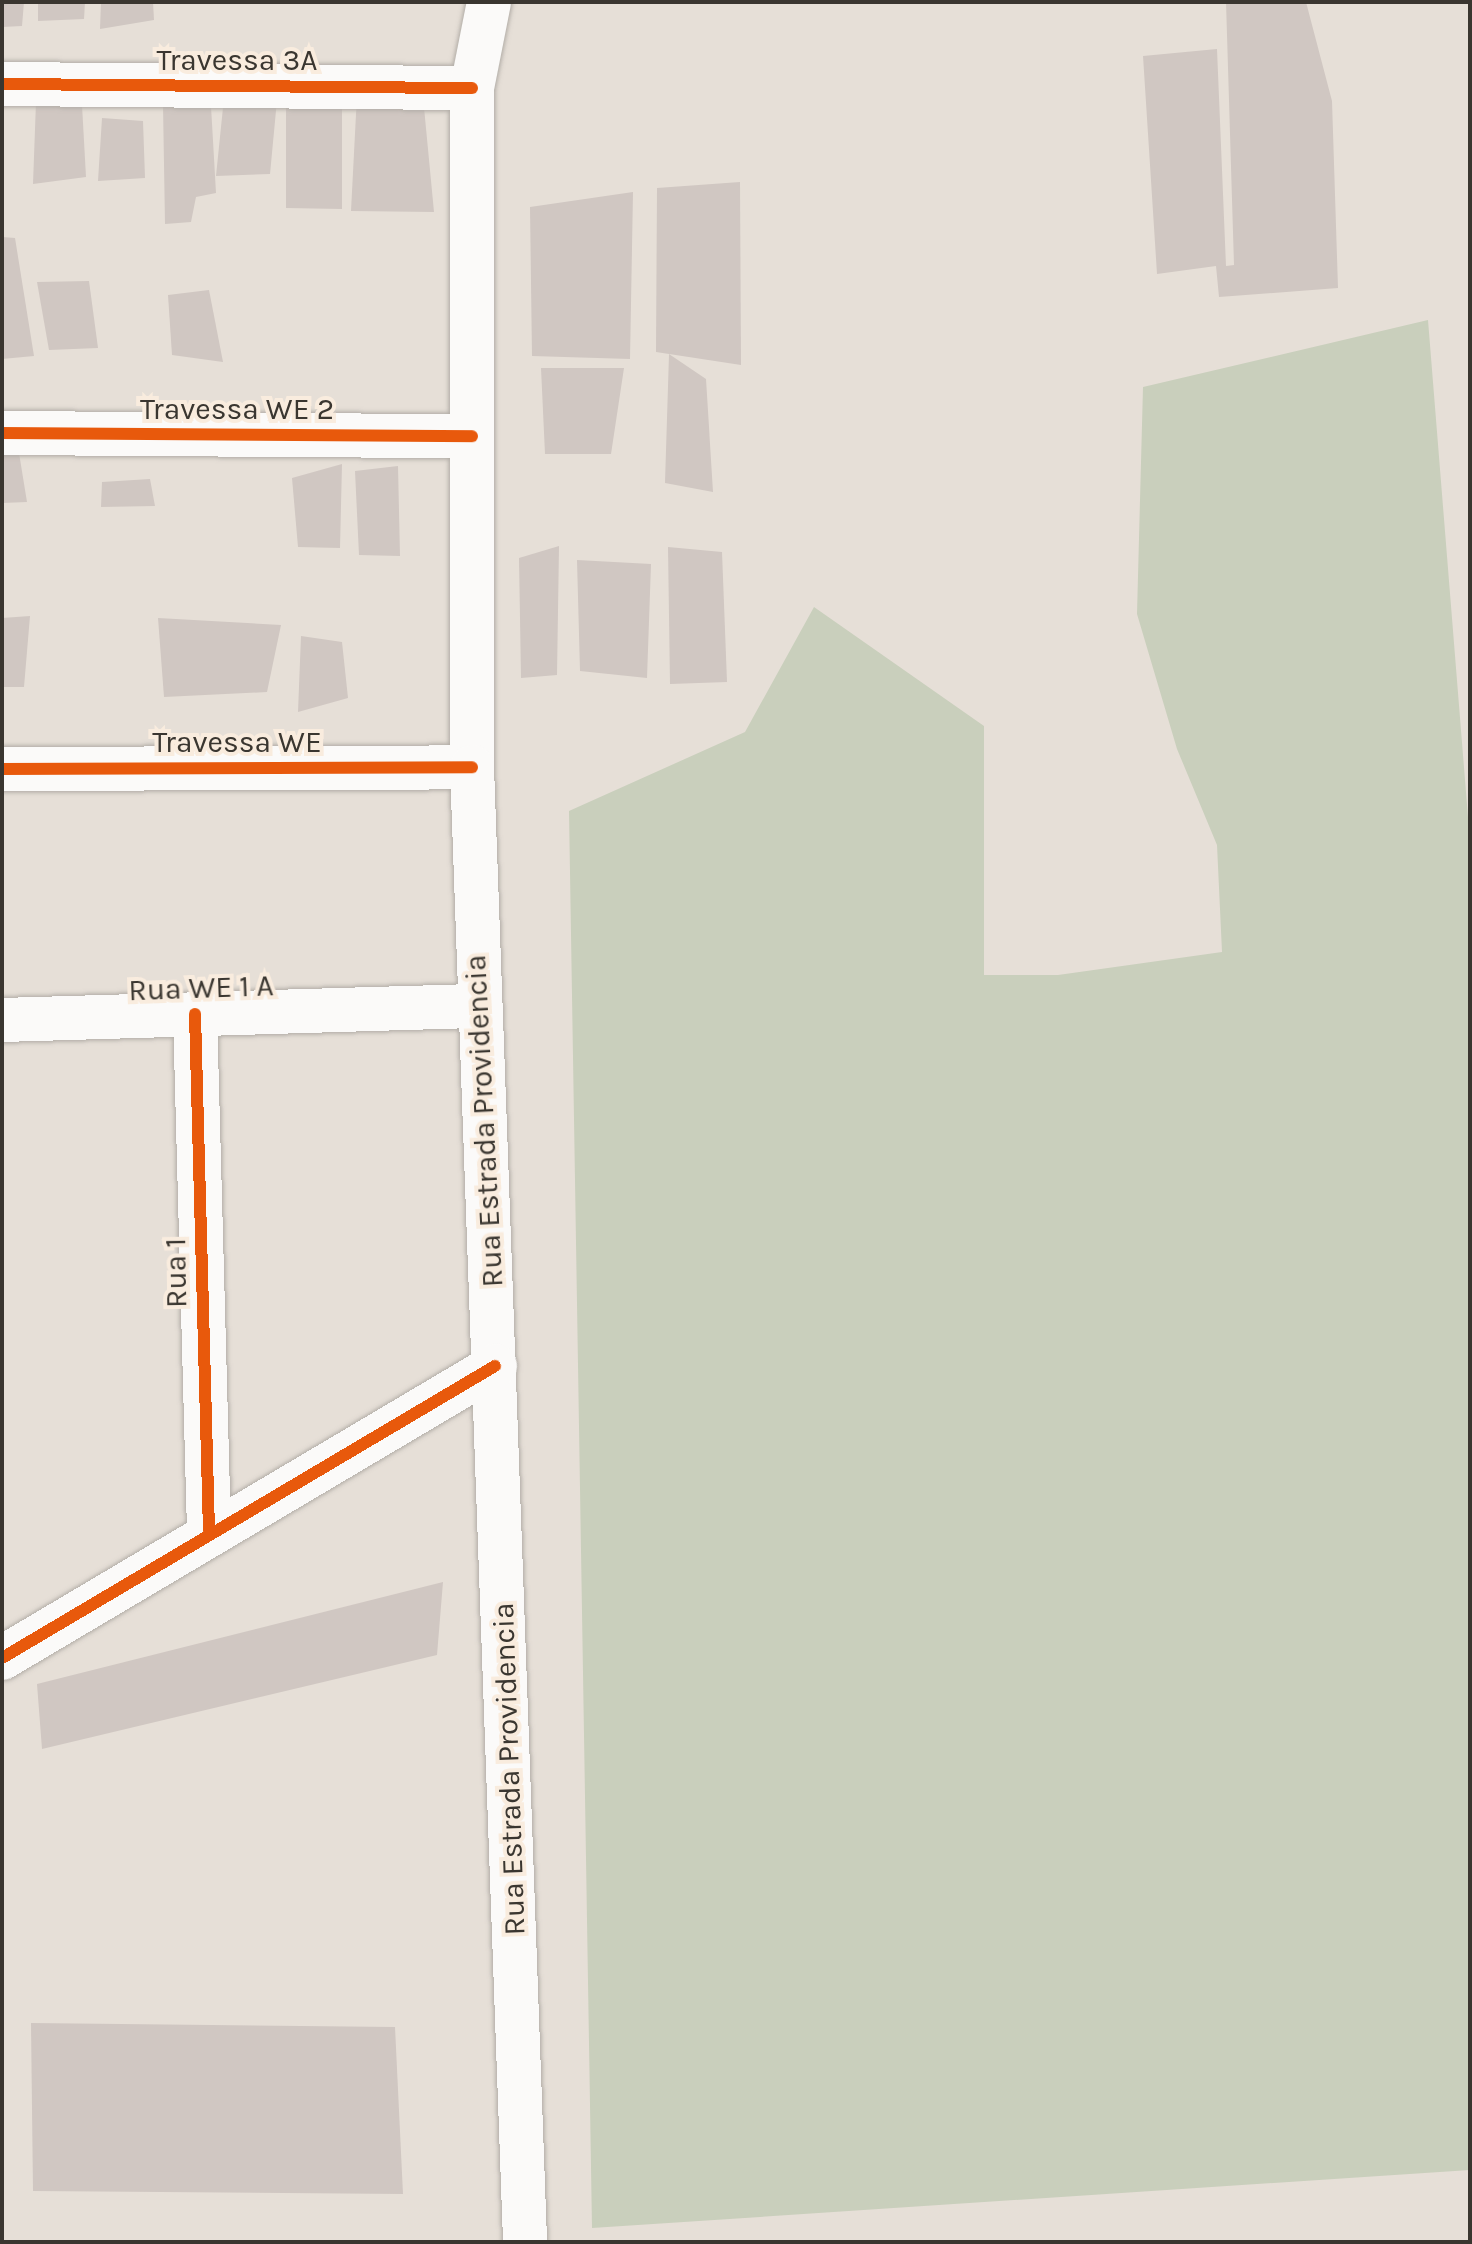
<!DOCTYPE html>
<style>
body{margin:0}
#map{position:relative;width:1472px;height:2244px;overflow:hidden;background:#e6dfd7;font-family:Karla,sans-serif}
div>[style]{position:absolute}
[style*='--x']{left:calc(var(--x)*1px);top:calc(var(--y)*1px);width:calc(var(--w)*1px);rotate:calc(var(--a)*1deg)}
.green>*{inset:0;background:#c9cfbc}
.building>*{inset:0;background:#d0c7c2}
.roads{filter:drop-shadow(0 0 2px #b2ada7) drop-shadow(0 0 2px #b2ada7)}
.street>*{height:44px;margin:-22px;padding:0 22px;transform-origin:22px;border-radius:22px;background:#fbfaf9}
.secondary>*{height:44px;margin:-22px;padding:0 22px;transform-origin:22px;border-radius:22px;background:#fbfaf9}
.cycleway>*{height:12px;margin:-6px;padding:0 6px;transform-origin:6px;border-radius:6px;background:#e8590c}
span{translate:-50% -50%;white-space:nowrap;text-align:center;line-height:1.15;-webkit-text-stroke:8px #f9ecde;paint-order:stroke}
.street-label{font-size:30px;color:#3a3630}
.frame{position:absolute;inset:0;border:4px solid #3a3630;pointer-events:none}
</style>
<div id="map">
<div class="green">
<i style="clip-path:polygon(1428px 320px,1470px 842px,1470px 2170px,592px 2228px,569px 811px,745px 732px,814px 607px,984px 726px,984px 975px,1058px 975px,1222px 952px,1217px 845px,1177px 749px,1137px 614px,1143px 387px)"></i>
</div>
<div class="building">
<i style="clip-path:polygon(2px 2px,24px 2px,22px 26px,2px 27px)"></i>
<i style="clip-path:polygon(38px 2px,85px 2px,84px 19px,38px 21px)"></i>
<i style="clip-path:polygon(101px 2px,153px 2px,154px 20px,100px 29px)"></i>
<i style="clip-path:polygon(1226px 2px,1306px 2px,1332px 101px,1338px 288px,1219px 297px,1216px 266px,1157px 274px,1143px 56px,1217px 49px,1226px 266px,1234px 265px)"></i>
<i style="clip-path:polygon(225px 88px,277px 100px,270px 174px,216px 176px)"></i>
<i style="clip-path:polygon(357px 95px,423px 97px,434px 212px,351px 211px)"></i>
<i style="clip-path:polygon(286px 98px,342px 98px,342px 209px,286px 208px)"></i>
<i style="clip-path:polygon(36px 102px,82px 105px,86px 177px,33px 184px)"></i>
<i style="clip-path:polygon(163px 105px,211px 106px,216px 193px,196px 197px,191px 222px,165px 224px)"></i>
<i style="clip-path:polygon(102px 118px,143px 121px,145px 178px,98px 181px)"></i>
<i style="clip-path:polygon(740px 182px,741px 365px,656px 352px,657px 188px)"></i>
<i style="clip-path:polygon(633px 192px,630px 359px,532px 356px,530px 207px)"></i>
<i style="clip-path:polygon(2px 237px,15px 238px,34px 356px,2px 359px)"></i>
<i style="clip-path:polygon(89px 281px,98px 348px,49px 350px,37px 282px)"></i>
<i style="clip-path:polygon(209px 290px,223px 362px,172px 355px,168px 295px)"></i>
<i style="clip-path:polygon(669px 354px,706px 379px,713px 492px,665px 483px)"></i>
<i style="clip-path:polygon(541px 368px,624px 368px,611px 454px,545px 454px)"></i>
<i style="clip-path:polygon(19px 453px,27px 502px,2px 503px,2px 454px)"></i>
<i style="clip-path:polygon(342px 464px,340px 548px,298px 547px,292px 478px)"></i>
<i style="clip-path:polygon(398px 466px,400px 556px,359px 555px,355px 471px)"></i>
<i style="clip-path:polygon(150px 479px,155px 506px,101px 507px,102px 482px)"></i>
<i style="clip-path:polygon(559px 546px,557px 675px,521px 678px,519px 558px)"></i>
<i style="clip-path:polygon(668px 547px,722px 552px,727px 682px,670px 684px)"></i>
<i style="clip-path:polygon(577px 560px,651px 564px,647px 678px,580px 671px)"></i>
<i style="clip-path:polygon(30px 616px,24px 687px,2px 687px,2px 618px)"></i>
<i style="clip-path:polygon(158px 618px,281px 625px,267px 692px,164px 697px)"></i>
<i style="clip-path:polygon(301px 636px,342px 642px,348px 698px,298px 712px)"></i>
<i style="clip-path:polygon(443px 1582px,437px 1655px,42px 1749px,37px 1684px)"></i>
<i style="clip-path:polygon(31px 2023px,395px 2027px,403px 2194px,33px 2191px)"></i>
</div>
<div class="roads">
<div class="street">
<i style="--x:2;--y:84;--w:470;--a:0.5"></i>
<i style="--x:2;--y:433;--w:470;--a:0.4"></i>
<i style="--x:2;--y:769;--w:470;--a:-0.2"></i>
<i style="--x:195;--y:1014;--w:517;--a:88.45"></i>
<i style="--x:2;--y:1020;--w:476;--a:-1.7"></i>
</div>
<div class="secondary">
<i style="--x:489;--y:2;--w:88;--a:101.2"></i>
<i style="--x:472;--y:88;--w:679;--a:90"></i>
<i style="--x:472;--y:767;--w:1476;--a:87.94"></i>
<i style="--x:2;--y:1658;--w:573;--a:-30.64"></i>
</div>
</div>
<div class="cycleway">
<i style="--x:2;--y:84;--w:470;--a:0.5"></i>
<i style="--x:2;--y:433;--w:470;--a:0.4"></i>
<i style="--x:2;--y:769;--w:470;--a:-0.2"></i>
<i style="--x:195;--y:1014;--w:517;--a:88.45"></i>
<i style="--x:2;--y:1658;--w:573;--a:-30.64"></i>
</div>
<div class="street-label">
<span style="left:237px;top:60px">Travessa 3A</span>
<span style="left:237px;top:409px">Travessa WE 2</span>
<span style="left:237px;top:742px">Travessa WE</span>
<span style="left:201px;top:988px;rotate:-2deg">Rua WE 1 A</span>
<span style="left:484px;top:1121px;rotate:-93deg">Rua Estrada Providencia</span>
<span style="left:176px;top:1273px;rotate:-91deg">Rua 1</span>
<span style="left:509px;top:1769px;rotate:-92deg">Rua Estrada Providencia</span>
</div>
<div class="frame"></div>
</div>
